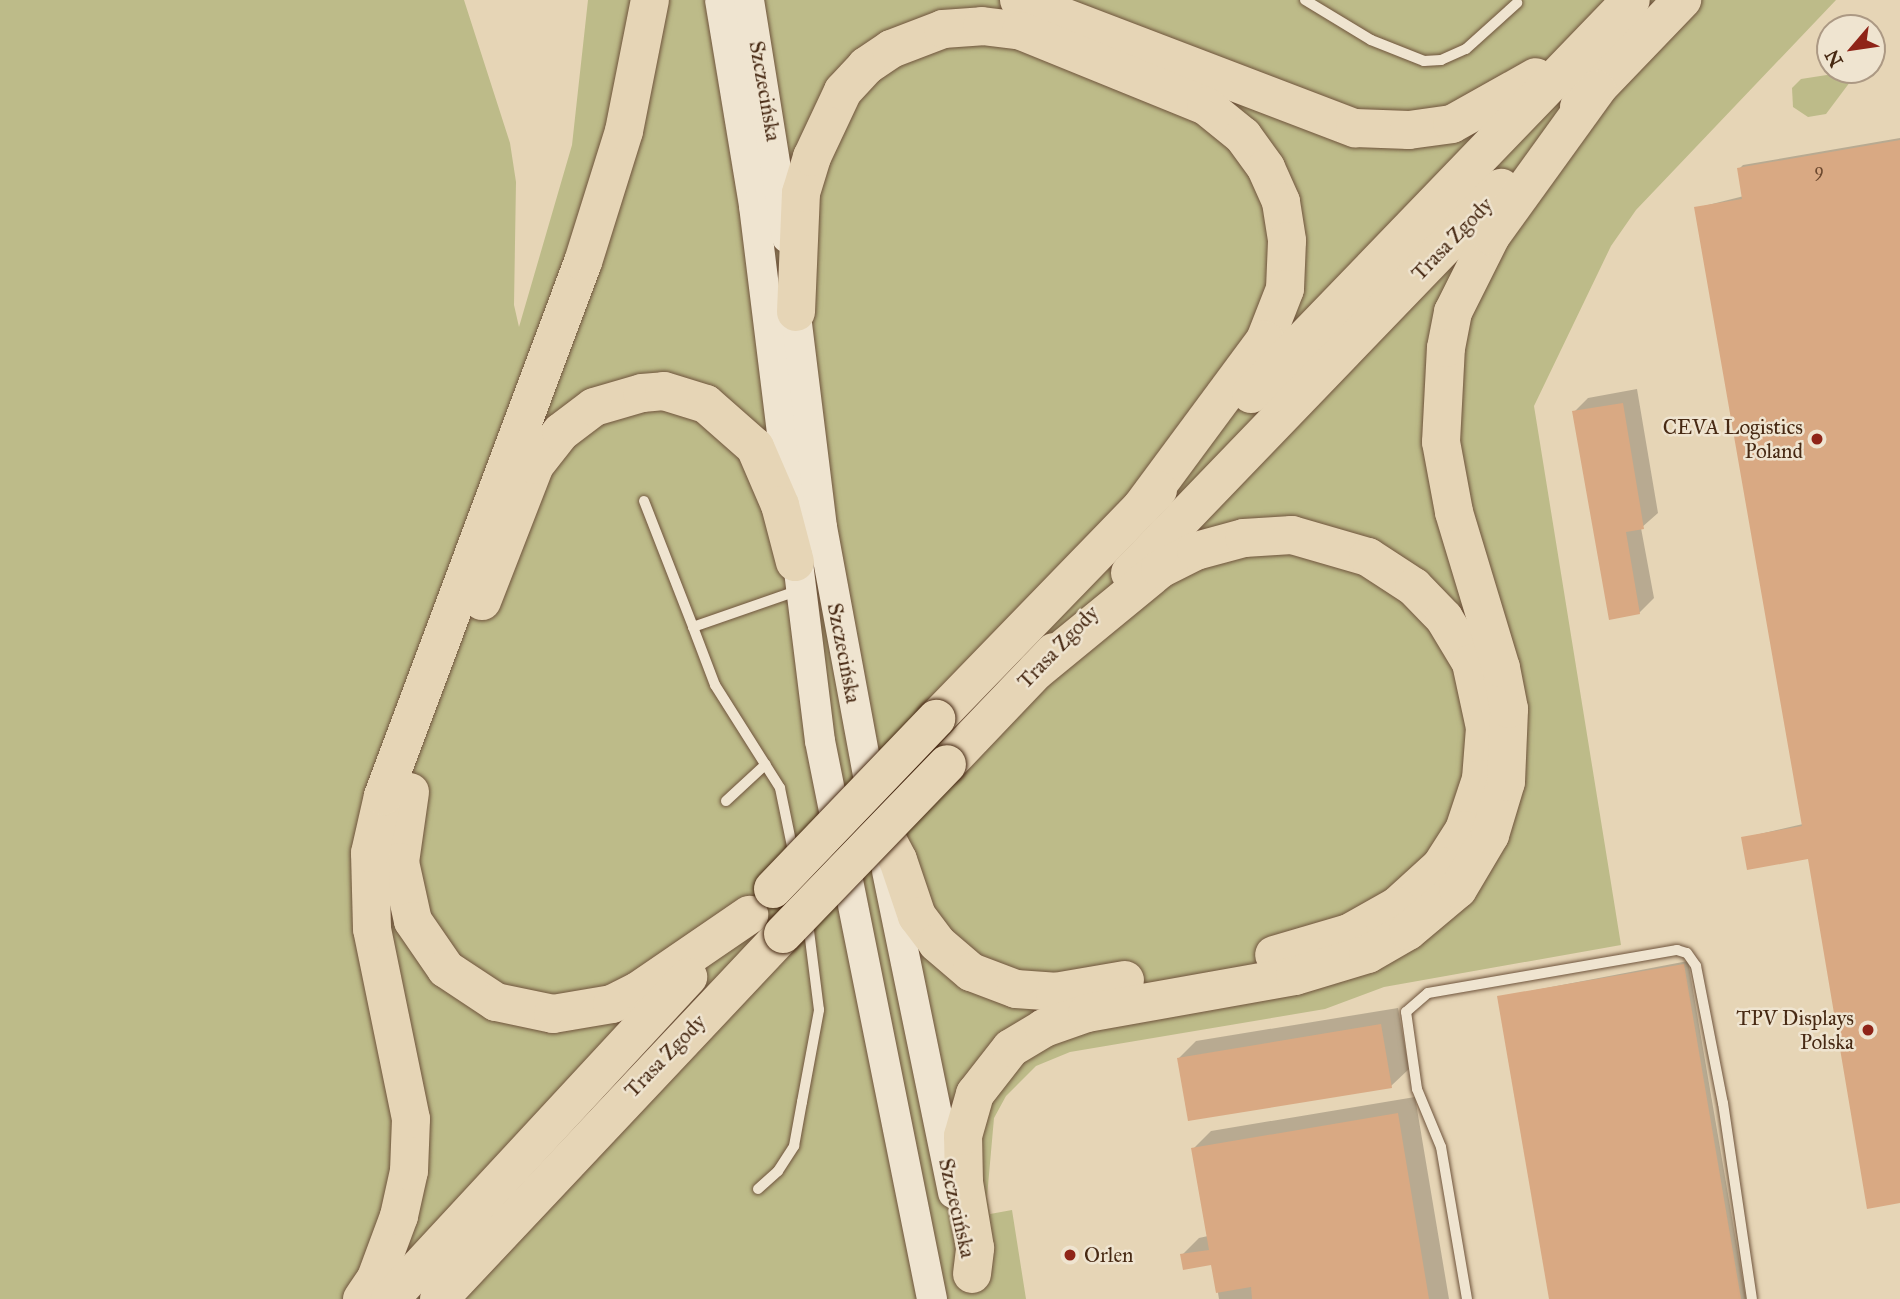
<!DOCTYPE html>
<meta charset="utf-8">
<style>
body{margin:0}
#map{position:relative;width:1900px;height:1299px;overflow:hidden;background:#e6d5b6;font-family:"IM FELL Great Primer",serif}
div>[style]{position:absolute}
[style*='--x']{left:calc(var(--x)*1px);top:calc(var(--y)*1px);width:calc(var(--w)*1px);rotate:calc(var(--a)*1deg)}
.green>*{inset:0;background:#bdbb89}
.shadow>*{inset:0;background:#0003}
.building>*{inset:0;background:#d9a983}
.roads{filter:drop-shadow(0 0 2px #6f543c) drop-shadow(0 0 2px #6f543c)}
.service>*{height:10px;margin:-5px;padding:0 5px;transform-origin:5px;border-radius:5px;background:#efe4d0}
.secondary>*{height:30px;margin:-15px;padding:0 15px;transform-origin:15px;border-radius:15px;background:#efe4d0}
.motorway>*{height:38px;margin:-19px;padding:0 19px;transform-origin:19px;border-radius:19px;background:#e6d5b6}
.bridges{filter:drop-shadow(0 0 2px #472913) drop-shadow(0 0 2px #472913)}
.motorway-bridge>*{height:38px;margin:-19px;padding:0 19px;transform-origin:19px;border-radius:19px;background:#e6d5b6}
.dots>*{width:19px;height:19px;translate:-50% -50%;box-sizing:border-box;border:4px solid #efe4d0;border-radius:50%}
span{translate:-50% -50%;white-space:nowrap;text-align:center;line-height:1.15;-webkit-text-stroke:5px #efe4d0;paint-order:stroke}
.number-label{font-size:18px;color:#6c492f}
.number-label span{-webkit-text-stroke-width:0}
.street-label{font-size:21px;color:#472913}
.poi-label{font-size:21px;color:#472913}
.right{translate:-100% -50%;text-align:right}
.left{translate:0 -50%;text-align:left}
.north{position:absolute;left:1816px;top:14px;width:70px;height:70px;box-sizing:border-box;background:#efe4d0;border:2px solid #ac9984;border-radius:50%;rotate:241deg;font-size:19px;font-weight:700;line-height:28px;text-align:center;color:#472913}
.north::after{content:'';display:block;margin:auto;width:24px;height:32px;background:#8f2418;clip-path:polygon(50% 0,100% 100%,50% 72%,0 100%)}
</style>
<div id="map">
<div class="green">
<i style="clip-path:polygon(0 0,464px 0,510px 143px,516px 182px,514px 305px,519px 327px,572px 145px,588px 0,1836px 0,1636px 210px,1611px 246px,1534px 406px,1621px 945px,1384px 987px,1325px 1009px,1070px 1052px,1036px 1066px,1006px 1096px,994px 1118px,987px 1197px,990px 1214px,1012px 1210px,1026px 1299px,0 1299px)"></i>
<i style="clip-path:polygon(1859px 70px,1826px 114px,1808px 117px,1793px 107px,1792px 88px,1801px 79px)"></i>
</div>
<div class="shadow">
<i style="clip-path:polygon(1900px 138px,1900px 1201px,1809px 857px,1743px 838px,1803px 824px,1696px 208px,1744px 196px,1739px 169px,1743px 165px)"></i>
<i style="clip-path:polygon(1637px 389px,1658px 513px,1641px 528px,1654px 598px,1639px 613px,1574px 412px,1588px 398px)"></i>
<i style="clip-path:polygon(1688px 961px,1746px 1299px,1551px 1299px,1499px 997px)"></i>
<i style="clip-path:polygon(1398px 1008px,1409px 1069px,1391px 1086px,1179px 1058px,1196px 1041px)"></i>
<i style="clip-path:polygon(1415px 1097px,1449px 1299px,1219px 1299px,1213px 1263px,1182px 1255px,1199px 1238px,1208px 1236px,1193px 1149px,1211px 1131px)"></i>
</div>
<div class="building">
<i style="clip-path:polygon(1900px 140px,1900px 1203px,1867px 1209px,1808px 859px,1747px 870px,1741px 837px,1802px 826px,1694px 207px,1742px 199px,1737px 168px)"></i>
<i style="clip-path:polygon(1623px 403px,1644px 529px,1626px 532px,1640px 614px,1609px 620px,1572px 411px)"></i>
<i style="clip-path:polygon(1684px 964px,1741px 1299px,1549px 1299px,1497px 996px)"></i>
<i style="clip-path:polygon(1381px 1024px,1392px 1088px,1188px 1121px,1177px 1058px)"></i>
<i style="clip-path:polygon(1398px 1113px,1429px 1299px,1252px 1299px,1251px 1287px,1216px 1293px,1211px 1265px,1183px 1270px,1180px 1254px,1209px 1250px,1191px 1148px)"></i>
</div>
<div class="roads">
<div class="service">
<i style="--x:1305;--y:0;--w:77;--a:31.2"></i>
<i style="--x:1371;--y:40;--w:57;--a:21.6"></i>
<i style="--x:1424;--y:61;--w:17;--a:-3"></i>
<i style="--x:1441;--y:60;--w:27;--a:-24"></i>
<i style="--x:1466;--y:49;--w:69;--a:-42"></i>
<i style="--x:644;--y:501;--w:135;--a:68.7"></i>
<i style="--x:693;--y:627;--w:112;--a:-19.2"></i>
<i style="--x:693;--y:627;--w:62;--a:69.2"></i>
<i style="--x:715;--y:685;--w:122;--a:57.7"></i>
<i style="--x:780;--y:788;--w:69;--a:78.4"></i>
<i style="--x:726;--y:801;--w:54;--a:-42.8"></i>
<i style="--x:758;--y:1189;--w:27;--a:-42"></i>
<i style="--x:778;--y:1171;--w:30;--a:-57"></i>
<i style="--x:794;--y:1146;--w:45;--a:-79.7"></i>
<i style="--x:802;--y:1102;--w:94;--a:-79.5"></i>
<i style="--x:819;--y:1010;--w:88;--a:-97.2"></i>
<i style="--x:1467;--y:1299;--w:154;--a:-99.7"></i>
<i style="--x:1441;--y:1147;--w:63;--a:-112.5"></i>
<i style="--x:1417;--y:1089;--w:78;--a:-98.1"></i>
<i style="--x:1406;--y:1012;--w:29;--a:-41"></i>
<i style="--x:1428;--y:993;--w:253;--a:-9.8"></i>
<i style="--x:1677;--y:950;--w:10;--a:17"></i>
<i style="--x:1687;--y:953;--w:16;--a:55"></i>
<i style="--x:1696;--y:966;--w:140;--a:78.9"></i>
<i style="--x:1723;--y:1103;--w:198;--a:81.6"></i>
</div>
<div class="secondary">
<i style="--x:720;--y:0;--w:209;--a:80.6"></i>
<i style="--x:754;--y:206;--w:539;--a:82.97"></i>
<i style="--x:820;--y:741;--w:569;--a:78.65"></i>
<i style="--x:749;--y:0;--w:241;--a:80.9"></i>
<i style="--x:793;--y:291;--w:238;--a:83"></i>
<i style="--x:822;--y:527;--w:280;--a:79.5"></i>
<i style="--x:887;--y:871;--w:329;--a:78.4"></i>
</div>
<div class="motorway">
<i style="--x:1019;--y:0;--w:360;--a:20.9"></i>
<i style="--x:1355;--y:128;--w:54;--a:2.1"></i>
<i style="--x:1409;--y:130;--w:43;--a:-7.9"></i>
<i style="--x:1452;--y:124;--w:96;--a:-29.2"></i>
<i style="--x:1579;--y:107;--w:149;--a:-46.1"></i>
<i style="--x:796;--y:312;--w:119;--a:-87.6"></i>
<i style="--x:801;--y:193;--w:38;--a:-73"></i>
<i style="--x:812;--y:157;--w:73;--a:-64.8"></i>
<i style="--x:843;--y:91;--w:34;--a:-47"></i>
<i style="--x:866;--y:66;--w:30;--a:-34"></i>
<i style="--x:891;--y:49;--w:56;--a:-21"></i>
<i style="--x:943;--y:29;--w:39;--a:-4"></i>
<i style="--x:982;--y:26;--w:39;--a:7"></i>
<i style="--x:1021;--y:31;--w:200;--a:22.1"></i>
<i style="--x:1206;--y:106;--w:48;--a:39"></i>
<i style="--x:1243;--y:136;--w:39;--a:54"></i>
<i style="--x:1266;--y:168;--w:37;--a:66"></i>
<i style="--x:1281;--y:202;--w:39;--a:81"></i>
<i style="--x:1287;--y:241;--w:48;--a:92.4"></i>
<i style="--x:1285;--y:289;--w:55;--a:111.4"></i>
<i style="--x:1265;--y:340;--w:210;--a:126.5"></i>
<i style="--x:1251;--y:394;--w:547;--a:-46.04"></i>
<i style="--x:1130;--y:573;--w:535;--a:-46.06"></i>
<i style="--x:482;--y:601;--w:146;--a:-68.7"></i>
<i style="--x:535;--y:465;--w:42;--a:-51.8"></i>
<i style="--x:561;--y:432;--w:41;--a:-37.1"></i>
<i style="--x:594;--y:407;--w:50;--a:-16.3"></i>
<i style="--x:642;--y:393;--w:22;--a:-5"></i>
<i style="--x:664;--y:391;--w:44;--a:17.2"></i>
<i style="--x:706;--y:404;--w:65;--a:41.3"></i>
<i style="--x:755;--y:447;--w:63;--a:66.7"></i>
<i style="--x:780;--y:505;--w:59;--a:75.3"></i>
<i style="--x:1036;--y:671;--w:161;--a:-39.4"></i>
<i style="--x:1160;--y:569;--w:40;--a:-26.6"></i>
<i style="--x:1196;--y:551;--w:50;--a:-15.2"></i>
<i style="--x:1244;--y:538;--w:48;--a:-3.6"></i>
<i style="--x:1292;--y:535;--w:79;--a:16.1"></i>
<i style="--x:1368;--y:557;--w:55;--a:33.1"></i>
<i style="--x:1414;--y:587;--w:43;--a:45.9"></i>
<i style="--x:1444;--y:618;--w:52;--a:59"></i>
<i style="--x:1471;--y:663;--w:66;--a:77.8"></i>
<i style="--x:1485;--y:728;--w:51;--a:94.5"></i>
<i style="--x:1481;--y:779;--w:54;--a:108.4"></i>
<i style="--x:1464;--y:830;--w:43;--a:122.6"></i>
<i style="--x:1441;--y:866;--w:59;--a:137.7"></i>
<i style="--x:1397;--y:906;--w:55;--a:150.6"></i>
<i style="--x:1349;--y:933;--w:78;--a:163.7"></i>
<i style="--x:936;--y:719;--w:319;--a:-45.9"></i>
<i style="--x:947;--y:764;--w:155;--a:-46.3"></i>
<i style="--x:410;--y:792;--w:71;--a:98.1"></i>
<i style="--x:400;--y:862;--w:60;--a:77.6"></i>
<i style="--x:413;--y:921;--w:58;--a:55.5"></i>
<i style="--x:446;--y:969;--w:60;--a:33.4"></i>
<i style="--x:496;--y:1002;--w:58;--a:11.9"></i>
<i style="--x:553;--y:1014;--w:60;--a:-9.6"></i>
<i style="--x:612;--y:1004;--w:29;--a:-27"></i>
<i style="--x:638;--y:991;--w:135;--a:-34.4"></i>
<i style="--x:876;--y:818;--w:47;--a:62.4"></i>
<i style="--x:898;--y:860;--w:59;--a:71.3"></i>
<i style="--x:917;--y:916;--w:34;--a:53"></i>
<i style="--x:937;--y:943;--w:45;--a:40.5"></i>
<i style="--x:971;--y:972;--w:48;--a:20.7"></i>
<i style="--x:1016;--y:989;--w:39;--a:4"></i>
<i style="--x:1055;--y:992;--w:71;--a:-9.7"></i>
<i style="--x:972;--y:1274;--w:26;--a:-83"></i>
<i style="--x:975;--y:1248;--w:67;--a:-99.5"></i>
<i style="--x:964;--y:1182;--w:46;--a:-91.2"></i>
<i style="--x:963;--y:1136;--w:44;--a:-74.1"></i>
<i style="--x:975;--y:1094;--w:58;--a:-52"></i>
<i style="--x:1011;--y:1048;--w:39;--a:-31"></i>
<i style="--x:1044;--y:1028;--w:46;--a:-19.2"></i>
<i style="--x:1087;--y:1013;--w:211;--a:-10.1"></i>
<i style="--x:1295;--y:976;--w:76;--a:-16.8"></i>
<i style="--x:1368;--y:954;--w:46;--a:-29.9"></i>
<i style="--x:1408;--y:931;--w:65;--a:-40"></i>
<i style="--x:1458;--y:889;--w:63;--a:-59.3"></i>
<i style="--x:1490;--y:835;--w:55;--a:-73.2"></i>
<i style="--x:1506;--y:782;--w:73;--a:-87.6"></i>
<i style="--x:1509;--y:709;--w:42;--a:-101"></i>
<i style="--x:1501;--y:668;--w:163;--a:-106.8"></i>
<i style="--x:1454;--y:512;--w:71;--a:-100.5"></i>
<i style="--x:1441;--y:442;--w:94;--a:-87"></i>
<i style="--x:1446;--y:348;--w:37;--a:-79"></i>
<i style="--x:1453;--y:312;--w:85;--a:-63.4"></i>
<i style="--x:1491;--y:236;--w:181;--a:-54.2"></i>
<i style="--x:362;--y:1299;--w:25;--a:-56"></i>
<i style="--x:376;--y:1278;--w:66;--a:-69.6"></i>
<i style="--x:399;--y:1216;--w:46;--a:-77.5"></i>
<i style="--x:409;--y:1171;--w:52;--a:-87.8"></i>
<i style="--x:411;--y:1119;--w:194;--a:-101.6"></i>
<i style="--x:372;--y:929;--w:76;--a:-91.5"></i>
<i style="--x:370;--y:853;--w:58;--a:-77.2"></i>
<i style="--x:383;--y:796;--w:570;--a:-69.47"></i>
<i style="--x:583;--y:262;--w:137;--a:-72.6"></i>
<i style="--x:624;--y:131;--w:134;--a:-78.8"></i>
<i style="--x:390;--y:1299;--w:439;--a:-47.2"></i>
<i style="--x:439;--y:1299;--w:502;--a:-46.7"></i>
</div>
</div>
<div class="bridges">
<div class="motorway-bridge">
<i style="--x:773;--y:889;--w:236;--a:-46.2"></i>
<i style="--x:783;--y:934;--w:236;--a:-46"></i>
</div>
</div>
<div class="dots">
<i style="left:1817px;top:439px;background:#8f2418"></i>
<i style="left:1868px;top:1030px;background:#8f2418"></i>
<i style="left:1070px;top:1255px;background:#8f2418"></i>
</div>
<div class="number-label">
<span style="left:1819px;top:170px">9</span>
</div>
<div class="street-label">
<span style="left:765px;top:91px;rotate:80deg">Szczecińska</span>
<span style="left:1452px;top:239px;rotate:-46deg">Trasa Zgody</span>
<span style="left:1058px;top:647px;rotate:-46deg">Trasa Zgody</span>
<span style="left:844px;top:653px;rotate:79deg">Szczecińska</span>
<span style="left:665px;top:1056px;rotate:-46deg">Trasa Zgody</span>
<span style="left:957px;top:1208px;rotate:77deg">Szczecińska</span>
</div>
<div class="poi-label">
<span class="right" style="left:1803px;top:439px">CEVA Logistics<br>Poland</span>
<span class="right" style="left:1854px;top:1030px">TPV Displays<br>Polska</span>
<span class="left" style="left:1084px;top:1255px">Orlen</span>
</div>
<div class="north">N</div>
</div>
